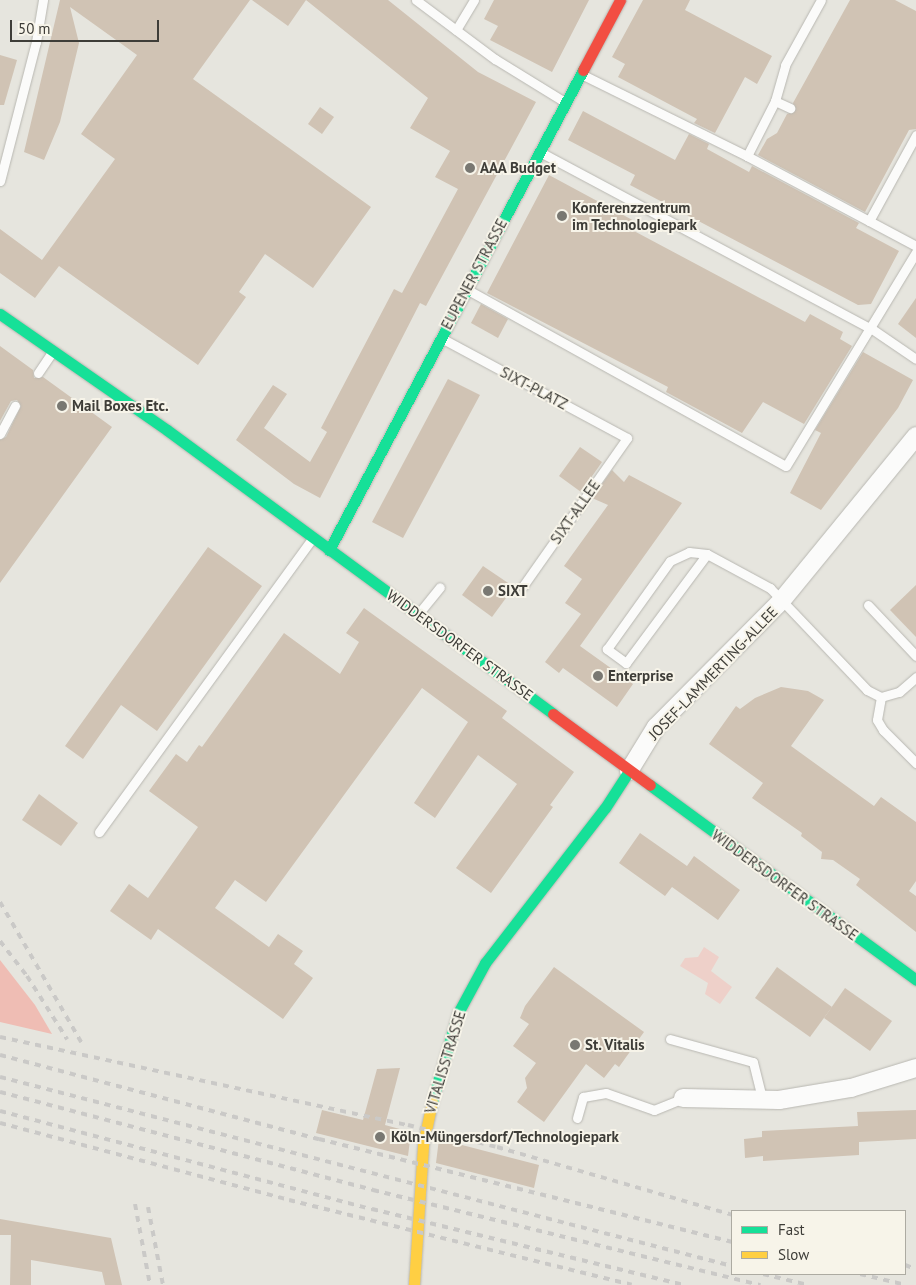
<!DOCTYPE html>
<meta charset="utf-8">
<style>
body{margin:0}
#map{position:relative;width:916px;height:1285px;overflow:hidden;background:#e6e5de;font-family:"PT Sans",sans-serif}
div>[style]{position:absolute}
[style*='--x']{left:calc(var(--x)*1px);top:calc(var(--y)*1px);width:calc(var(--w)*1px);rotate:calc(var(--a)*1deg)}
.green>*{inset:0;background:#eed0c9}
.forest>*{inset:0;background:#efbdb4}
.building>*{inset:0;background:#d0c3b4}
.roads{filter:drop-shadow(0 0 1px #b8b7b1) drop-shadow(0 0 1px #b8b7b1)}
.lane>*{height:9px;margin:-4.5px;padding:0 4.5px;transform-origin:4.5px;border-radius:4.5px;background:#fbfbfa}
.street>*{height:18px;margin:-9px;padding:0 9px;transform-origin:9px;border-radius:9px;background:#fbfbfa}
.fast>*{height:11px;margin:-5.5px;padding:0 5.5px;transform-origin:5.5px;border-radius:5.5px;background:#16e098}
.slow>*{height:11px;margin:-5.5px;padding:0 5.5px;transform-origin:5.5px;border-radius:5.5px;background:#ffcf43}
.jam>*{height:11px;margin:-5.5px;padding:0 5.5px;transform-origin:5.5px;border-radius:5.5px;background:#f24e42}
.rail>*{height:4px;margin-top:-2px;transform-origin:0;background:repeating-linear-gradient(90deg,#cac9c7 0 6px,transparent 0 12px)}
.dots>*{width:14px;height:14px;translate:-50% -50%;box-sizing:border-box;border:2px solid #f7f4e9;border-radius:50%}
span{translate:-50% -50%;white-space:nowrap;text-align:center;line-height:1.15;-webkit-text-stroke:4px #f7f4e9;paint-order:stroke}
.poi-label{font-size:15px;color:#3e3d38;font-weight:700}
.left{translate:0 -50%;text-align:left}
.street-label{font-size:15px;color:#3e3d38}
.legend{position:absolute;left:731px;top:1210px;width:175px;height:65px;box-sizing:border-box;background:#f7f4e9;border:1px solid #adaba2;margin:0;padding:6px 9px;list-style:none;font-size:15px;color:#3e3d38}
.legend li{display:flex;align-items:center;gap:10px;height:25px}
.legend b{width:25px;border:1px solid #adaba2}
.scale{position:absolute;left:10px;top:20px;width:149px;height:22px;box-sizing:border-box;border:2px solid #3e3d38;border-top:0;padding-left:6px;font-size:15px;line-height:18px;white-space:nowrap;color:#3e3d38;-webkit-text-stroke:4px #f7f4e9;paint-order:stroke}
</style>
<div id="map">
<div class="green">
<i style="clip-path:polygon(704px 947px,719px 957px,711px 971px,732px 987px,720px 1004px,705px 994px,708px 983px,680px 966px,685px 958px,698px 957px)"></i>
</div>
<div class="forest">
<i style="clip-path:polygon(0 960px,35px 1005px,52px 1034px,0 1022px)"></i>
</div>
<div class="building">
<i style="clip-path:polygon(60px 0,250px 0,193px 79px,371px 207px,313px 288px,265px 254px,239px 292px,246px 297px,198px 365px,59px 266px,35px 298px,0 273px,0 229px,42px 260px,115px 159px,81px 134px,137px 55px,70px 7px,79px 43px,60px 122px,44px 160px,24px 152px)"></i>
<i style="clip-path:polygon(252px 0,388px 0,478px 72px,536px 102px,426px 306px,420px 303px,320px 498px,294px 484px,236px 440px,273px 385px,287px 394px,264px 428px,310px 462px,327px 432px,321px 428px,394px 289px,402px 293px,458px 189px,435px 177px,450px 151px,410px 128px,428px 98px,306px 0,288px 26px)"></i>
<i style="clip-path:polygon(494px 0,589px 0,552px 72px,490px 40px,498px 26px,484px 19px)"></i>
<i style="clip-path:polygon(643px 0,690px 0,685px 10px,772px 56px,757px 84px,745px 77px,715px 133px,694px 123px,697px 119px,618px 77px,625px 64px,612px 57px)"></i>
<i style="clip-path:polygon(850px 0,895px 0,916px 11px,916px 129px,909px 130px,865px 212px,758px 155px,767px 139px,777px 133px,787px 114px,795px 111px,793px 103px)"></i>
<i style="clip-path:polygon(0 55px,17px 60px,4px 105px,0 105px)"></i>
<i style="clip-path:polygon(320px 107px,334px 117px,322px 134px,308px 124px)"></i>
<i style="clip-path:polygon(583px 111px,675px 160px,689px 134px,709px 144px,707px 149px,749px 172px,752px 166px,859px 223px,856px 228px,899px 251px,871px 304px,858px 305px,630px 185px,635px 175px,568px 140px)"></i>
<i style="clip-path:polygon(549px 175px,638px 223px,634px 231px,805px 322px,810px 314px,843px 332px,840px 339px,852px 346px,804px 424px,763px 402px,742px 433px,666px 392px,668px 387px,487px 293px)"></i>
<i style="clip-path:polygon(916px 298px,916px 338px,898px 324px)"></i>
<i style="clip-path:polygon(481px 304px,508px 319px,498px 338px,471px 323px)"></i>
<i style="clip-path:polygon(0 346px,33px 370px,34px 378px,43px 377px,112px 427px,0 583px,0 440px,6px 437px,21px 406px,17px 400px,11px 401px,0 421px)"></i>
<i style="clip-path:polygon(863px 352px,913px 380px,898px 408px,821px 510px,790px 493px,821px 433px,815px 430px)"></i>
<i style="clip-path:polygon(448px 379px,480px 395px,403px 538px,372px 522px)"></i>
<i style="clip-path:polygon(580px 447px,602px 462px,581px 492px,559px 476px)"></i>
<i style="clip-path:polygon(612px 470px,624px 482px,629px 475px,682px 503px,580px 646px,633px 684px,617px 707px,563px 668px,559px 673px,545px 662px,581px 614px,565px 603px,582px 579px,564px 566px,608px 505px,592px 498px)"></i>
<i style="clip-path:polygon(208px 547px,262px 586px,157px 731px,121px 705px,83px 759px,65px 746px)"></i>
<i style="clip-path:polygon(483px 566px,514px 587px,492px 617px,462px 595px)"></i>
<i style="clip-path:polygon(916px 585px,916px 637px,890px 610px)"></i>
<i style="clip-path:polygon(364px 608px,507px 711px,502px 718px,574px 772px,550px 805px,553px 807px,491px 893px,456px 868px,517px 784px,478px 755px,435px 818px,414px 803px,468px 722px,422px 688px,266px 902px,235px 880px,215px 908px,269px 947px,278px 934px,303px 951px,294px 964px,313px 978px,283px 1019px,158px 929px,151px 940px,110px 911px,129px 884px,148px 898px,198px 827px,149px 791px,176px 754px,187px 762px,199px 745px,202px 747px,284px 633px,340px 674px,359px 642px,346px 633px)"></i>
<i style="clip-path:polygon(781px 687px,808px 691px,824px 700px,791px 746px,874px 806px,881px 797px,916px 822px,916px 881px,909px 891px,916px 896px,916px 932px,856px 885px,860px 879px,833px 860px,821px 859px,822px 852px,801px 836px,802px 833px,752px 798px,763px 783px,709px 744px,736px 706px,740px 709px,755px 698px)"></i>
<i style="clip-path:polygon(39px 794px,78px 823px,61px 846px,22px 820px)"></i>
<i style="clip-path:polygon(640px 833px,687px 866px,694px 856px,740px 890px,718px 920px,672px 887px,665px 896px,619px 863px)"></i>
<i style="clip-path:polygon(554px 967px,644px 1032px,619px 1067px,615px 1064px,604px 1078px,586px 1064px,544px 1122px,517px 1102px,527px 1088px,525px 1078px,536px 1063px,513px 1046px,529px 1024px,520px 1018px,525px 1006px)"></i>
<i style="clip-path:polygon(777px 967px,832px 1007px,810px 1037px,755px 998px)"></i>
<i style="clip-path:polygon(845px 988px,892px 1021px,870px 1051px,824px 1018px)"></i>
<i style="clip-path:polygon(400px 1068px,385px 1125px,411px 1132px,408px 1156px,316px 1133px,322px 1110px,363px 1120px,377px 1069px)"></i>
<i style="clip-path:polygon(916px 1110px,916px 1139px,859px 1142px,859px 1155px,763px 1161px,763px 1156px,745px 1158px,744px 1139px,762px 1137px,762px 1131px,858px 1126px,857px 1112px)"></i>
<i style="clip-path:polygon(439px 1139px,539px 1165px,534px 1188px,436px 1163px)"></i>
<i style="clip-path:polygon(0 1219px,111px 1238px,122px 1285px,105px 1285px,102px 1272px,31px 1260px,31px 1285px,10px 1285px,11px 1235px,0 1235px)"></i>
</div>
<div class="roads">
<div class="lane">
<i style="--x:416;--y:0;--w:99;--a:36.8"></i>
<i style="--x:495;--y:59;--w:82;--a:31.6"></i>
<i style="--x:456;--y:30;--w:35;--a:-59"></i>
<i style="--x:583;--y:75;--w:183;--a:26.3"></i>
<i style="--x:747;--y:156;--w:191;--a:28"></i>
<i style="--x:775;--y:101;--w:17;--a:25"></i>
<i style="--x:540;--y:152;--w:376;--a:28.1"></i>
<i style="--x:872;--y:329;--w:53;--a:34.3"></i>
<i style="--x:747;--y:156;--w:62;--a:-63"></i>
<i style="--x:775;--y:101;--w:37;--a:-74"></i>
<i style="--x:785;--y:65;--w:74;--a:-61"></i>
<i style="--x:0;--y:181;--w:144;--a:-75.5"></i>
<i style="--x:36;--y:42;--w:43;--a:-80.5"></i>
<i style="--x:869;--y:221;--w:98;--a:-61.3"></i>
<i style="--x:468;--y:290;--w:363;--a:29"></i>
<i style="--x:786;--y:466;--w:250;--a:-58.7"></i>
<i style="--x:443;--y:339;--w:209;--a:28.3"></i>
<i style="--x:627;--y:438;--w:181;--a:125.1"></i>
<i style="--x:38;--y:373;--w:27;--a:-56"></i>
<i style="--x:0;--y:434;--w:32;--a:-62"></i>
<i style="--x:707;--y:554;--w:136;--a:126.6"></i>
<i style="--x:626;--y:663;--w:24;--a:-144"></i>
<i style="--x:607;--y:649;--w:108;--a:-54.4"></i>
<i style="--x:670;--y:561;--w:21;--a:-25"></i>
<i style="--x:689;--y:552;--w:18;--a:6"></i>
<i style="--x:707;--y:554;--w:72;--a:28.4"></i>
<i style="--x:770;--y:588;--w:141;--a:46.4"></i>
<i style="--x:867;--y:690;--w:16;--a:27"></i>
<i style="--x:881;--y:697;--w:19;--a:-16"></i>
<i style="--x:899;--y:692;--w:23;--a:-41"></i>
<i style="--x:868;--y:605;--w:70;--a:46.7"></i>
<i style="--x:419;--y:613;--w:33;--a:-51"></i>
<i style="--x:881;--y:697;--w:23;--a:100"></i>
<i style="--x:877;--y:720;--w:12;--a:59"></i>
<i style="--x:883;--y:730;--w:47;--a:45"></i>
<i style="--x:99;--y:832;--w:362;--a:-54"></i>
<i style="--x:670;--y:1039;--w:86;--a:15.5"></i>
<i style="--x:753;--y:1062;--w:41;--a:76"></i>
<i style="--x:577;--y:1118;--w:22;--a:-74"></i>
<i style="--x:583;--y:1097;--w:23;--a:-10"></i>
<i style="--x:606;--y:1093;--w:51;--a:19.5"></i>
<i style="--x:654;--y:1110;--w:31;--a:-22"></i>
</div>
<div class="street">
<i style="--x:629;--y:771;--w:52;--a:-58.5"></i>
<i style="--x:656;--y:727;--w:179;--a:-45.2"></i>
<i style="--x:782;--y:600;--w:212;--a:-50.7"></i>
<i style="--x:683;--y:1098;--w:96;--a:1.2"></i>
<i style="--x:779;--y:1100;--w:73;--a:-9.5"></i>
<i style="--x:851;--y:1088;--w:68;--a:-17.1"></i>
</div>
<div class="fast">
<i style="--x:0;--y:314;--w:203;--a:34.8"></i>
<i style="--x:167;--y:430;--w:479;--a:36.3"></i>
<i style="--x:329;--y:550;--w:543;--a:-62.11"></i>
<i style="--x:650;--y:785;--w:330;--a:36.2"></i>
<i style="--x:432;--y:1102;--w:93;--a:-73.7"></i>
<i style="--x:458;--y:1013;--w:57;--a:-61.6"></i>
<i style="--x:485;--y:963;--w:196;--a:-52.3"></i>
<i style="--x:605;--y:808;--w:44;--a:-57"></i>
</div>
<div class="slow">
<i style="--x:414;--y:1285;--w:140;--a:-86.3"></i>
<i style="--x:423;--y:1145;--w:44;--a:-78.2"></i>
</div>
<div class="jam">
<i style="--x:583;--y:70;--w:79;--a:-62.1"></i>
<i style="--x:553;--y:714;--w:120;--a:36.2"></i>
</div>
</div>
<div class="rail">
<i style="--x:0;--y:902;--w:162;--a:59.9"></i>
<i style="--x:0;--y:941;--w:44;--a:52.4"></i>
<i style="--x:27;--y:976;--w:75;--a:57.6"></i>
<i style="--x:0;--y:1037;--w:417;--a:12.2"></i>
<i style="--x:408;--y:1125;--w:92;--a:13.9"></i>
<i style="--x:497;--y:1147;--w:245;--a:16.1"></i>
<i style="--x:0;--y:1055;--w:330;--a:14.8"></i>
<i style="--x:319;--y:1139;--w:426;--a:14"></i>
<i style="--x:0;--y:1077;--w:756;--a:14.48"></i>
<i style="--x:0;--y:1092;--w:386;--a:14.7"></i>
<i style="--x:373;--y:1190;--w:399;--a:13.8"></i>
<i style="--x:0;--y:1111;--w:385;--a:14.8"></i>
<i style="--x:372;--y:1209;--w:321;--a:13.7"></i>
<i style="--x:0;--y:1123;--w:299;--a:14.9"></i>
<i style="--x:289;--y:1200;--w:353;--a:13.9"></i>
<i style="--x:135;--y:1204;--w:82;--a:79.5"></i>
<i style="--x:148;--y:1207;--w:79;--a:79.1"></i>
<i style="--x:905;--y:1265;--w:12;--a:20"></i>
<i style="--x:763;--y:1274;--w:46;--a:13.7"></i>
<i style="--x:860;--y:1274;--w:47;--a:13.4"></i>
</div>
<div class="dots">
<i style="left:470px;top:168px;background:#797872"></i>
<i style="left:562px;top:216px;background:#797872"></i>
<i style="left:62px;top:406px;background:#797872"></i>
<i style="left:488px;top:591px;background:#797872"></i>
<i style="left:598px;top:676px;background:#797872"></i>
<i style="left:575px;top:1045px;background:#797872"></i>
<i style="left:380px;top:1137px;background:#797872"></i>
</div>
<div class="poi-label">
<span class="left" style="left:480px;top:168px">AAA Budget</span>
<span class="left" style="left:572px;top:216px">Konferenzzentrum<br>im Technologiepark</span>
<span class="left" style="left:72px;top:406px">Mail Boxes Etc.</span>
<span class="left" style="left:498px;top:591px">SIXT</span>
<span class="left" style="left:608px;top:676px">Enterprise</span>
<span class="left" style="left:585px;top:1045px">St. Vitalis</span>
<span class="left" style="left:391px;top:1137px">Köln-Müngersdorf/Technologiepark</span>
</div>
<div class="street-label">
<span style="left:474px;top:274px;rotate:-62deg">EUPENER STRASSE</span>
<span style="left:534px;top:388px;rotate:28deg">SIXT-PLATZ</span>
<span style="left:575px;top:512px;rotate:-55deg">SIXT-ALLEE</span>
<span style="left:460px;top:645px;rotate:36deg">WIDDERSDORFER STRASSE</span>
<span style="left:713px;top:673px;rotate:-46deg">JOSEF-LAMMERTING-ALLEE</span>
<span style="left:785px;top:885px;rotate:36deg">WIDDERSDORFER STRASSE</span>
<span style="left:445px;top:1062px;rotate:-73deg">VITALISSTRASSE</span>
</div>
<ul class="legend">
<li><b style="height:6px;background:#16e098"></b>Fast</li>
<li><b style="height:6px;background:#ffcf43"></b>Slow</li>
</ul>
<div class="scale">50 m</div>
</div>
